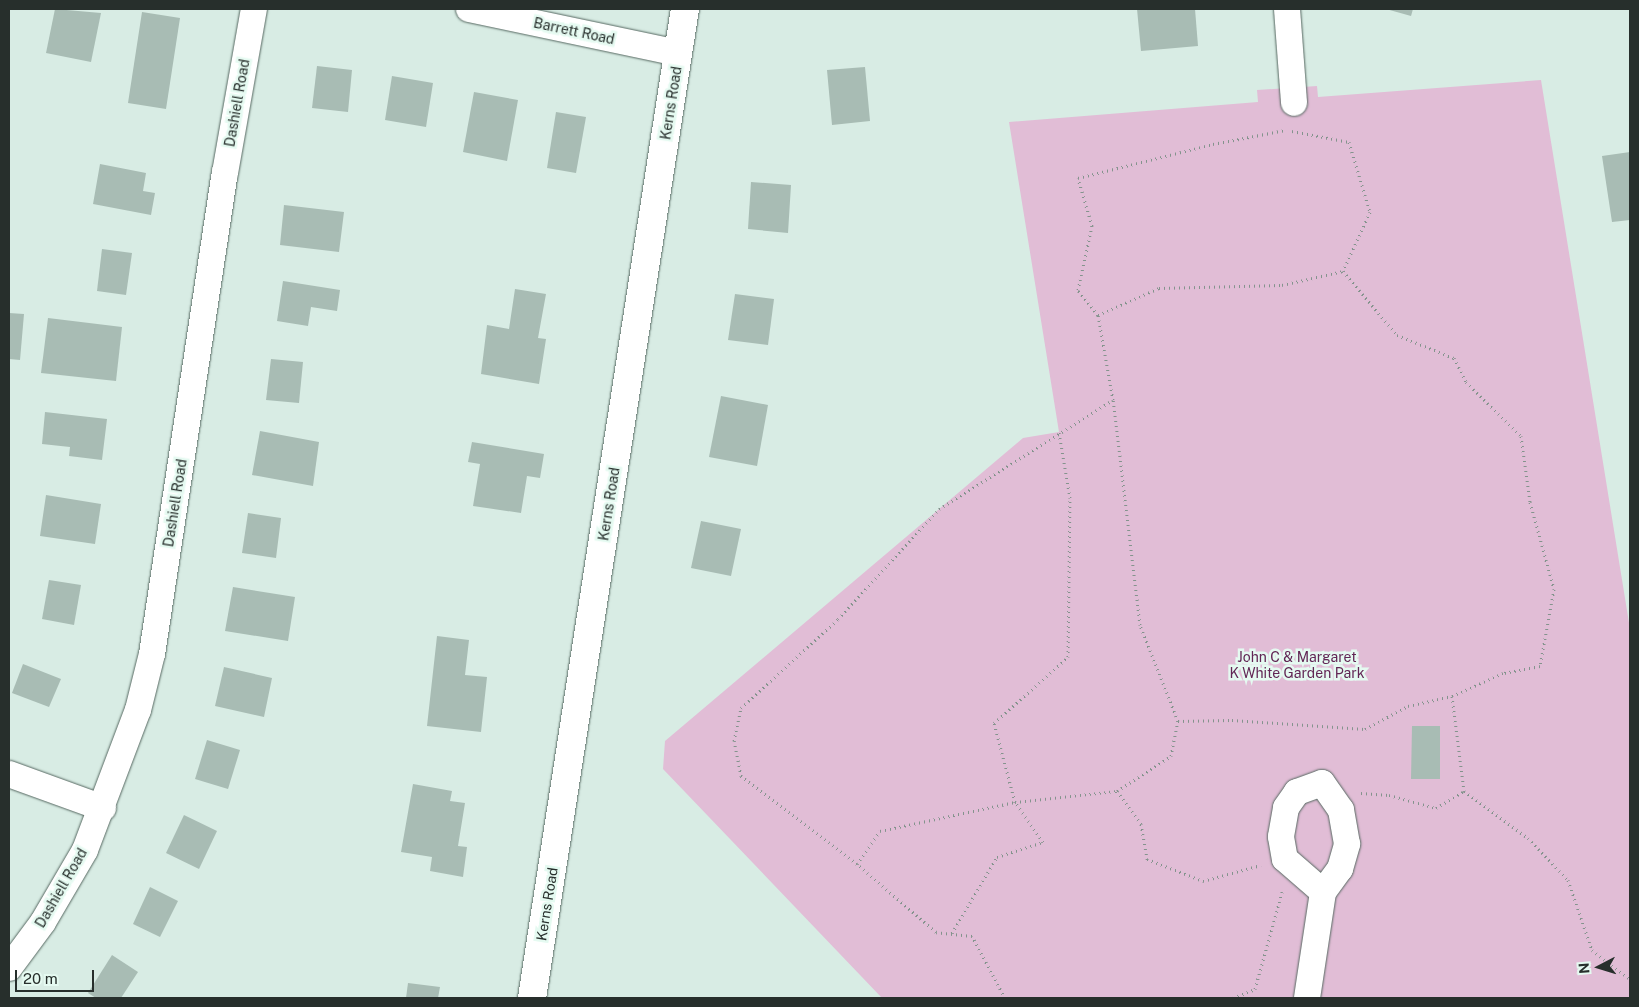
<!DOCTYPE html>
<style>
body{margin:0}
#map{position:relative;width:1639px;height:1007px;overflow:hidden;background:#d8ece4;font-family:"Public Sans",sans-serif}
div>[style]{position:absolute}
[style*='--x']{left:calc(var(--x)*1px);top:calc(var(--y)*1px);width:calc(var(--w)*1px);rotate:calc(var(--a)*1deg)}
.green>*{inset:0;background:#e1bdd6}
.building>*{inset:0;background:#a8bcb4}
.path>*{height:3px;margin-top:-1.5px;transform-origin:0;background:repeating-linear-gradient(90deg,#84938d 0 1px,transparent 0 5px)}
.roads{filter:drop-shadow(0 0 1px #576962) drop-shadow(0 0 1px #576962)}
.minor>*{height:26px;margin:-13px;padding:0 13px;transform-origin:13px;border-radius:13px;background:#fff}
.tertiary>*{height:28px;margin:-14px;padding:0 14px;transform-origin:14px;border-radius:14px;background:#fff}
span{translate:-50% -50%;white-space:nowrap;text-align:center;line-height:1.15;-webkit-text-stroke:5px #e5faf1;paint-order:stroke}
.street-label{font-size:14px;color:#272f2c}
.park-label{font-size:14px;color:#622655}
.frame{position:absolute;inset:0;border:10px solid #272f2c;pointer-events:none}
.north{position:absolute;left:1574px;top:942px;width:50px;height:50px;-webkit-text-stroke:4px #e5faf1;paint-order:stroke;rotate:265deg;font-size:14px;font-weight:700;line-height:20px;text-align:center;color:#272f2c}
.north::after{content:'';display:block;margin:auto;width:18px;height:22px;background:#272f2c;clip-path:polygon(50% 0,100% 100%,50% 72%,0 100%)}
.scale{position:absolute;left:15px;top:970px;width:79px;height:22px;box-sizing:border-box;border:2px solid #272f2c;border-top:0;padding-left:6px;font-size:15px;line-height:18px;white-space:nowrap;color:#272f2c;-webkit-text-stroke:4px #e5faf1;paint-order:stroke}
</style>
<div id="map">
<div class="green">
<i style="clip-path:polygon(1541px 80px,1630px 629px,1630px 998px,882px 998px,663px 769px,665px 741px,1023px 438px,1059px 432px,1009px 122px,1258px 102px,1257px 90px,1317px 86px,1318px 97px)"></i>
</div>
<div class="building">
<i style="clip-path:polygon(55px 9px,101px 13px,91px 62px,46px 53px)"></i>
<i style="clip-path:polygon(1137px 9px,1195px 9px,1198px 46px,1141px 51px)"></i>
<i style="clip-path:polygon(1386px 9px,1413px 9px,1411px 16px)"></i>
<i style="clip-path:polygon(142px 12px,180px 18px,166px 109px,128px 103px)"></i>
<i style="clip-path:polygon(317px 66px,352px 70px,348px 112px,312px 108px)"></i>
<i style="clip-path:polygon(865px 67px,870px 121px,832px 125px,827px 70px)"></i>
<i style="clip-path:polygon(392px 76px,433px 83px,426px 127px,385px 120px)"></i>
<i style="clip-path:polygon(474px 92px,518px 100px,507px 161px,463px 152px)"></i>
<i style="clip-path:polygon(556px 112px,586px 117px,576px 173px,547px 168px)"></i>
<i style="clip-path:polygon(1630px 152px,1630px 220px,1612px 222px,1602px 156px)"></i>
<i style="clip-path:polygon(100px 164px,146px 173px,143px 191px,155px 193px,151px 215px,93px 204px)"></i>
<i style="clip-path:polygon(751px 182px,791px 185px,788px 233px,748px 229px)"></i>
<i style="clip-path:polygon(284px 205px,344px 212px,339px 252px,280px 245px)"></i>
<i style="clip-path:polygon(102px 249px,132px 253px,126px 295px,97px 291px)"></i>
<i style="clip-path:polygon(283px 281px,340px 290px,337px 311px,311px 307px,308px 326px,277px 321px)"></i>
<i style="clip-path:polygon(515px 289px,546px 294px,538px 338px,546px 339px,539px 384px,481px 374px,487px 325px,509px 329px)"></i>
<i style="clip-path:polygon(735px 294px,774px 299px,768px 345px,728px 340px)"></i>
<i style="clip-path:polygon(9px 313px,24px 314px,20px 360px,9px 359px)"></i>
<i style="clip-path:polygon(48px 318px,122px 327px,116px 381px,41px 373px)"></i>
<i style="clip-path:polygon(271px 359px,303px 362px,299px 403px,266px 400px)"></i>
<i style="clip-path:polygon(721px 396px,768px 405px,757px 466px,709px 457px)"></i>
<i style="clip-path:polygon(45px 412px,107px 419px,102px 460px,69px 456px,70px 447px,42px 444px)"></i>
<i style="clip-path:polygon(260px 431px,319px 442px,313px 486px,252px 475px)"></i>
<i style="clip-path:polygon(472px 442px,544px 454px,540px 478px,527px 476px,521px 513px,473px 506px,480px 464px,468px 462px)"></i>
<i style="clip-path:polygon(46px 495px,101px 504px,95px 544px,40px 536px)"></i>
<i style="clip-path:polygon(248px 513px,281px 518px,276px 558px,242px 553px)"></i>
<i style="clip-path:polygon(701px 521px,741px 529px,731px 576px,691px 568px)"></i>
<i style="clip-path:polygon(49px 580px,81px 585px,74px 625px,42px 619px)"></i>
<i style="clip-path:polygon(233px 587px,295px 597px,288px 641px,225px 631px)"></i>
<i style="clip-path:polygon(437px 636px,469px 640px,465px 675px,487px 677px,481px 732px,427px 726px)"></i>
<i style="clip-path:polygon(23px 664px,61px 679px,49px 707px,12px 693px)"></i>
<i style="clip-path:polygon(224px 667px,272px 678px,264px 717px,215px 706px)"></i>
<i style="clip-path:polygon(1412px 726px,1440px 726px,1440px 779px,1411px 779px)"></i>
<i style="clip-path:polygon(207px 740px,240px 750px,228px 789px,195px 779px)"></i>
<i style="clip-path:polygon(413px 784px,452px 791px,450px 801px,465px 803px,458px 846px,467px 847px,463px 877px,430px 871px,432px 857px,401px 852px)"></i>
<i style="clip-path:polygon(184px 815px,217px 831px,199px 869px,166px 853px)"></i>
<i style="clip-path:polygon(150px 887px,178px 901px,160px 937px,133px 924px)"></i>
<i style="clip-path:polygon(112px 955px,138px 972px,121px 998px,96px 998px,88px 993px)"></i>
<i style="clip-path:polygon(408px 983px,440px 987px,438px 998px,406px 998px)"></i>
</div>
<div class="path">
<i style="--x:1292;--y:131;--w:58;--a:10.9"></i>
<i style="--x:1349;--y:142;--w:73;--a:73.3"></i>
<i style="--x:1370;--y:212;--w:65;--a:114.6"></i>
<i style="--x:1343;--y:271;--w:84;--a:49.8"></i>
<i style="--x:1397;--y:335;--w:61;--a:22"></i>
<i style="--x:1454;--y:358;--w:27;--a:63"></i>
<i style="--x:1466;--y:382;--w:77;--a:44.5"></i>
<i style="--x:1521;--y:436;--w:67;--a:82.2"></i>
<i style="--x:1530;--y:502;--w:90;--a:74.6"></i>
<i style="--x:1554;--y:589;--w:78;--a:100.3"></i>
<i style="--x:1540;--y:666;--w:38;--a:169"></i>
<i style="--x:1503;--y:673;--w:56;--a:155.7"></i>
<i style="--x:1452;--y:696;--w:96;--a:82.8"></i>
<i style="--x:1464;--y:791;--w:79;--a:36.3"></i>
<i style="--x:1528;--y:838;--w:58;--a:46.4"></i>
<i style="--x:1568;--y:880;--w:74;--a:71.1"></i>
<i style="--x:1592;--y:950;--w:48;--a:37.3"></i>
<i style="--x:1098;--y:315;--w:67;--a:-23.9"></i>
<i style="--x:1159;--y:288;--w:123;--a:-1.4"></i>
<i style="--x:1282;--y:285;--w:63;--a:-12.9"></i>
<i style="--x:1178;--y:721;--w:54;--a:-1.1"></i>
<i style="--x:1232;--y:720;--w:133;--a:3.9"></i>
<i style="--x:1365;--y:729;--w:49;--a:-28.1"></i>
<i style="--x:1408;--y:706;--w:45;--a:-12.8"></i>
<i style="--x:1117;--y:791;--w:41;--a:54"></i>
<i style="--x:1141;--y:824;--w:36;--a:80"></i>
<i style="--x:1147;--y:859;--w:60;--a:21.4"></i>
<i style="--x:1203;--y:881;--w:60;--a:-15.4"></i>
<i style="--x:1361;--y:793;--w:28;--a:4"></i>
<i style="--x:1389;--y:795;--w:49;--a:15.5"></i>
<i style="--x:1436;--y:808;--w:33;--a:-31"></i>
<i style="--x:857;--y:864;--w:40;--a:-55.1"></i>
<i style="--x:880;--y:831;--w:138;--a:-12.1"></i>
<i style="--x:1015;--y:802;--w:103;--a:-6.2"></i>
<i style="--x:1117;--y:791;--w:64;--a:-32.9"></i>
<i style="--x:1171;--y:756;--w:36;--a:-79"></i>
<i style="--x:1178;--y:721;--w:103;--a:-111.6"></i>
<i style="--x:1140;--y:625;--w:227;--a:-96.8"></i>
<i style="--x:952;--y:933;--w:88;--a:-59.4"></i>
<i style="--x:997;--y:857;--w:48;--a:-18.1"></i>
<i style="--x:1043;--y:842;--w:49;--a:-125"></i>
<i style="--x:1015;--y:802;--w:82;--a:-104.9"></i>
<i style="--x:994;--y:723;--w:99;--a:-41.7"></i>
<i style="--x:1068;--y:657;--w:159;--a:-89.3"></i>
<i style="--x:1070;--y:498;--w:67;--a:-99.5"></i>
<i style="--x:1005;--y:998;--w:70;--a:-118"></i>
<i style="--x:972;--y:936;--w:36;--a:-174"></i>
<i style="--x:936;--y:932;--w:104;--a:-139.3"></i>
<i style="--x:857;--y:864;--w:146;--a:-142.8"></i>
<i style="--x:741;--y:776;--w:36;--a:-101"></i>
<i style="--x:734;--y:741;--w:34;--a:-78"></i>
<i style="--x:741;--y:708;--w:132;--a:-42.5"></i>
<i style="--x:838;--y:619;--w:149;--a:-47.4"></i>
<i style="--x:939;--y:509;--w:205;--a:-32.1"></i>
<i style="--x:1113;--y:400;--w:86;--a:-100"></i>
<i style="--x:1098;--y:315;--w:32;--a:-129"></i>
<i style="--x:1078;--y:290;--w:66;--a:-77.7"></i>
<i style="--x:1092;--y:226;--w:50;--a:-106.3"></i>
<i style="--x:1078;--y:178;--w:139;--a:-14.1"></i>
<i style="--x:1213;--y:144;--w:74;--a:-10.9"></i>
<i style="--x:1233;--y:998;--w:24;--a:-22"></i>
<i style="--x:1255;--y:989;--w:101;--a:-74.4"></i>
</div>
<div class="roads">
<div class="minor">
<i style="--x:469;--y:9;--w:214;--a:11.9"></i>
<i style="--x:1287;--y:9;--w:94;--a:85.7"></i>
<i style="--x:9;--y:774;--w:100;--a:19.9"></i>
<i style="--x:9;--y:968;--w:57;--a:-53.5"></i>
<i style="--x:43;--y:922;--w:83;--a:-59.7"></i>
<i style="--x:85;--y:850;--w:150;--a:-69.3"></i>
<i style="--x:138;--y:710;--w:58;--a:-76"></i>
<i style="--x:152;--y:654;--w:487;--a:-81.4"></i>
<i style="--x:225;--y:173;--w:167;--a:-80"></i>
<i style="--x:1307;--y:998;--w:107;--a:-81.4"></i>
<i style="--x:1323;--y:892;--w:29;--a:-54"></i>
<i style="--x:1340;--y:869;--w:26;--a:-74"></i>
<i style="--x:1347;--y:844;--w:35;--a:-100"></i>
<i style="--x:1341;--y:810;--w:33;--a:-125"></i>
<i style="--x:1322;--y:783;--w:27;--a:160"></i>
<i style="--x:1297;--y:792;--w:19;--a:125"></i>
<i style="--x:1286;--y:808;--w:29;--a:100"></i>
<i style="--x:1281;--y:837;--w:22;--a:80"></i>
<i style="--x:1285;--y:859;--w:50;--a:41"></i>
</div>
<div class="tertiary">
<i style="--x:532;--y:998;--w:1001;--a:-81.21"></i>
</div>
</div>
<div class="street-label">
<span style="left:574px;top:31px;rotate:12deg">Barrett Road</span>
<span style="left:237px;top:103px;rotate:-80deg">Dashiell Road</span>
<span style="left:671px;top:103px;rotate:-81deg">Kerns Road</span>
<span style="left:175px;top:503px;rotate:-81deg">Dashiell Road</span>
<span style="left:609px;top:504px;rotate:-81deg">Kerns Road</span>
<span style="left:61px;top:888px;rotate:-60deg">Dashiell Road</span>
<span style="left:547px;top:904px;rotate:-81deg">Kerns Road</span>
</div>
<div class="park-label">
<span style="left:1297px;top:665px">John C &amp; Margaret<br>K White Garden Park</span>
</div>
<div class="frame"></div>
<div class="north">N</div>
<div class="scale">20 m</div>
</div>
